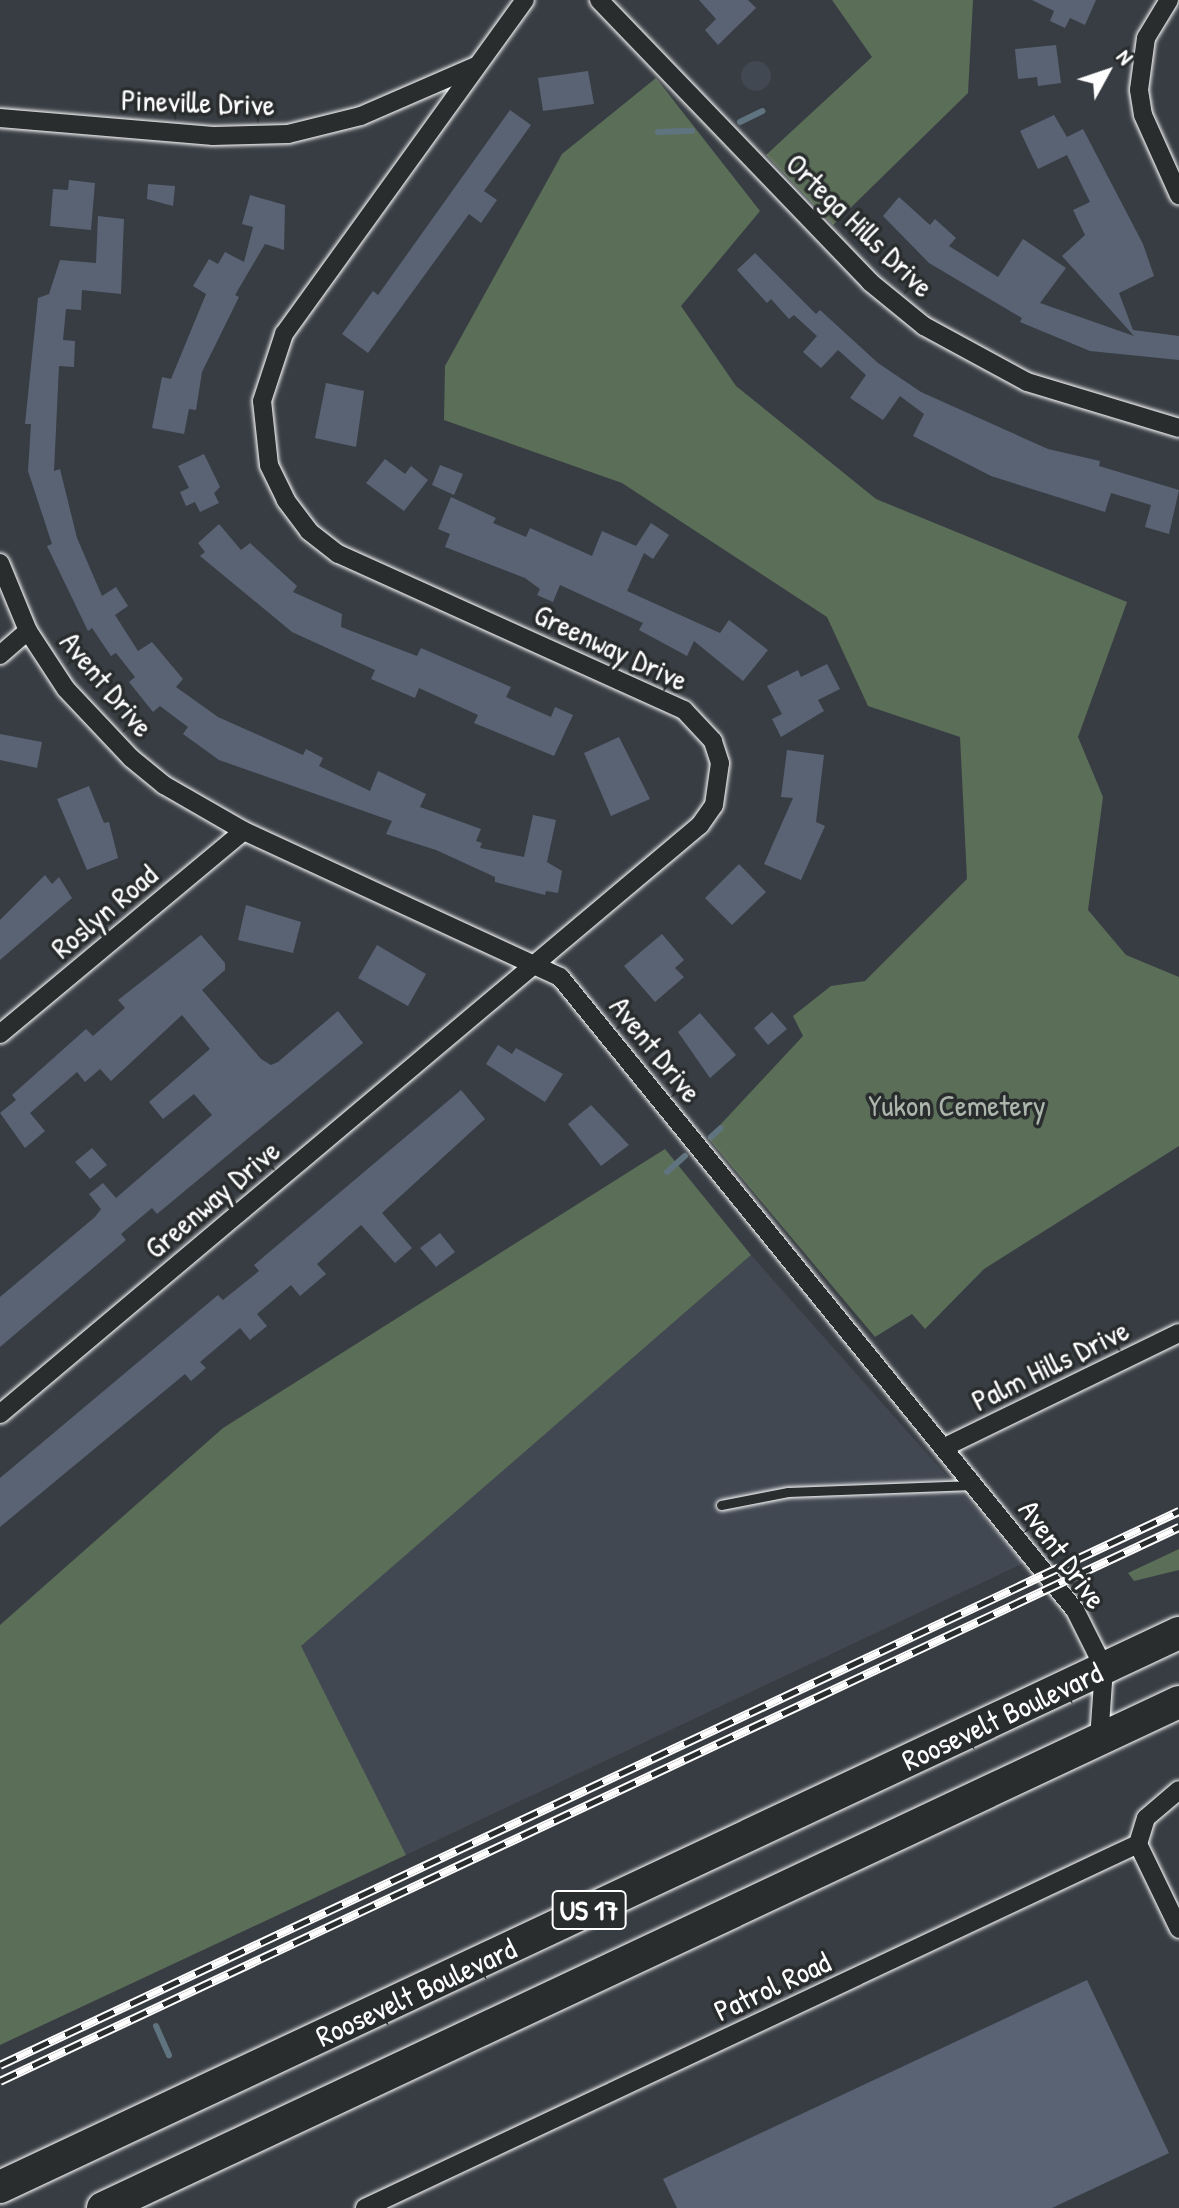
<!DOCTYPE html>
<style>
body{margin:0}
#map{position:relative;width:1179px;height:2208px;overflow:hidden;background:#383d43;font-family:"Patrick Hand",sans-serif}
div>[style]{position:absolute}
[style*='--x']{left:calc(var(--x)*1px);top:calc(var(--y)*1px);width:calc(var(--w)*1px);rotate:calc(var(--a)*1deg)}
.built>*{inset:0;background:#424852}
.round{border-radius:50%}
.green>*{inset:0;background:#5b6e58}
.stream>*{height:6px;margin:-3px;padding:0 3px;transform-origin:3px;border-radius:3px;background:#607480}
.building>*{inset:0;background:#596374}
.roads{filter:drop-shadow(0 0 2px #fff) drop-shadow(0 0 2px #fff)}
.lane>*{height:9px;margin:-4.5px;padding:0 4.5px;transform-origin:4.5px;border-radius:4.5px;background:#2a2d2e}
.street>*{height:18px;margin:-9px;padding:0 9px;transform-origin:9px;border-radius:9px;background:#2a2d2e}
.highway>*{height:32px;margin:-16px;padding:0 16px;transform-origin:16px;border-radius:16px;background:#2a2d2e}
.rail>*{height:9px;margin-top:-4.5px;transform-origin:0;background:repeating-linear-gradient(90deg,#2a2d2e 0 18px,#fff 0 36px);box-sizing:border-box;border-block:2px solid #fff}
span{translate:-50% -50%;white-space:nowrap;text-align:center;line-height:1.15;-webkit-text-stroke:7px #2a2d2e;paint-order:stroke}
.shield-label span{padding:2px 6px;background:#2a2d2e;border:2px solid;border-radius:6px;-webkit-text-stroke-width:0}
.shield-label{font-size:28px;color:#fff;font-weight:700}
.street-label{font-size:30px;color:#fff}
.park-label{font-size:30px;color:#adb6ac}
.north{position:absolute;left:1067px;top:32px;width:80px;height:80px;-webkit-text-stroke:6px #2a2d2e;paint-order:stroke;rotate:50deg;font-size:22px;font-weight:700;line-height:32px;text-align:center;color:#fff}
.north::after{content:'';display:block;margin:auto;width:28px;height:36px;background:#fff;clip-path:polygon(50% 0,100% 100%,50% 72%,0 100%)}
</style>
<div id="map">
<div class="built">
<i class="round" style="left:741px;top:61px;width:30px;height:30px"></i>
<i style="clip-path:polygon(751px 1255px,1024px 1563px,406px 1855px,300px 1646px)"></i>
</div>
<div class="green">
<i style="clip-path:polygon(832px 0,973px 0,968px 93px,833px 225px,766px 155px,872px 57px)"></i>
<i style="clip-path:polygon(656px 78px,760px 211px,681px 306px,736px 386px,876px 499px,1127px 602px,1078px 737px,1103px 797px,1088px 910px,1126px 955px,1179px 977px,1179px 1146px,984px 1269px,925px 1329px,912px 1314px,875px 1337px,708px 1138px,803px 1036px,793px 1016px,831px 986px,865px 981px,967px 879px,960px 737px,868px 706px,827px 617px,622px 483px,444px 420px,445px 366px,562px 154px)"></i>
<i style="clip-path:polygon(665px 1149px,751px 1255px,301px 1646px,406px 1855px,0 2045px,0 1625px,223px 1428px)"></i>
<i style="clip-path:polygon(1179px 1549px,1179px 1570px,1134px 1581px,1128px 1573px)"></i>
</div>
<div class="stream">
<i style="--x:740;--y:122;--w:25;--a:-26"></i>
<i style="--x:658;--y:132;--w:34;--a:-2"></i>
<i style="--x:711;--y:1137;--w:13;--a:-42"></i>
<i style="--x:667;--y:1172;--w:24;--a:-42"></i>
<i style="--x:156;--y:2026;--w:32;--a:66"></i>
</div>
<div class="building">
<i style="clip-path:polygon(699px 0,748px 0,756px 8px,718px 45px,705px 30px,716px 19px)"></i>
<i style="clip-path:polygon(1032px 0,1096px 0,1085px 25px,1070px 18px,1065px 28px,1050px 21px,1054px 11px)"></i>
<i style="clip-path:polygon(1056px 45px,1061px 83px,1038px 86px,1037px 77px,1018px 79px,1015px 49px)"></i>
<i style="clip-path:polygon(588px 71px,594px 104px,543px 111px,538px 78px)"></i>
<i style="clip-path:polygon(510px 110px,531px 125px,484px 191px,497px 200px,481px 223px,469px 214px,368px 353px,342px 334px,373px 291px,378px 295px)"></i>
<i style="clip-path:polygon(1054px 115px,1067px 137px,1083px 129px,1143px 244px,1154px 276px,1119px 293px,1133px 330px,1179px 336px,1179px 360px,1090px 351px,1020px 322px,1022px 318px,929px 263px,883px 216px,899px 197px,930px 225px,935px 219px,956px 238px,949px 246px,998px 277px,1023px 239px,1066px 268px,1040px 303px,1134px 336px,1062px 256px,1085px 235px,1073px 210px,1090px 202px,1067px 155px,1038px 169px,1020px 131px)"></i>
<i style="clip-path:polygon(69px 180px,95px 183px,91px 230px,50px 226px,53px 189px,68px 190px)"></i>
<i style="clip-path:polygon(148px 184px,175px 186px,173px 206px,147px 199px)"></i>
<i style="clip-path:polygon(250px 195px,285px 205px,284px 250px,265px 244px,235px 295px,239px 297px,202px 372px,196px 410px,189px 409px,184px 434px,152px 428px,162px 377px,171px 379px,206px 294px,193px 286px,209px 259px,218px 264px,225px 252px,244px 262px,253px 227px,242px 224px)"></i>
<i style="clip-path:polygon(98px 216px,124px 219px,121px 294px,82px 290px,81px 310px,66px 309px,63px 340px,75px 341px,74px 367px,59px 366px,54px 471px,60px 469px,77px 538px,102px 596px,116px 587px,128px 606px,115px 615px,138px 651px,152px 642px,183px 679px,176px 687px,218px 717px,303px 755px,306px 749px,323px 758px,319px 766px,370px 791px,378px 771px,426px 794px,420px 807px,481px 829px,476px 841px,482px 843px,480px 848px,524px 857px,533px 815px,556px 820px,547px 862px,562px 871px,558px 893px,546px 891px,545px 895px,495px 882px,495px 877px,436px 850px,386px 834px,392px 821px,219px 760px,183px 734px,188px 727px,160px 706px,153px 712px,129px 682px,135px 677px,116px 653px,111px 656px,92px 628px,88px 631px,47px 546px,52px 544px,28px 471px,31px 424px,25px 424px,38px 298px,49px 294px,60px 260px,96px 263px)"></i>
<i style="clip-path:polygon(755px 253px,816px 314px,820px 310px,878px 363px,921px 392px,1048px 449px,1100px 461px,1099px 466px,1179px 490px,1169px 534px,1145px 527px,1151px 505px,1111px 493px,1105px 512px,991px 476px,913px 436px,924px 414px,900px 396px,883px 420px,850px 398px,866px 375px,838px 350px,821px 368px,803px 352px,817px 336px,794px 315px,789px 319px,771px 299px,767px 303px,737px 270px)"></i>
<i style="clip-path:polygon(326px 383px,364px 391px,356px 447px,315px 438px)"></i>
<i style="clip-path:polygon(204px 454px,220px 487px,214px 493px,219px 503px,200px 512px,195px 502px,186px 506px,180px 492px,189px 488px,178px 466px)"></i>
<i style="clip-path:polygon(385px 459px,405px 474px,411px 466px,428px 480px,404px 511px,366px 483px)"></i>
<i style="clip-path:polygon(440px 465px,463px 474px,454px 495px,432px 485px)"></i>
<i style="clip-path:polygon(451px 497px,496px 518px,493px 523px,526px 537px,530px 528px,592px 556px,602px 531px,636px 546px,651px 523px,669px 535px,653px 559px,644px 553px,627px 591px,720px 633px,729px 620px,768px 650px,743px 681px,694px 641px,687px 656px,639px 630px,643px 623px,560px 585px,553px 602px,537px 595px,540px 589px,525px 578px,445px 547px,450px 534px,438px 529px)"></i>
<i style="clip-path:polygon(219px 524px,241px 550px,250px 543px,297px 586px,293px 592px,342px 614px,341px 627px,417px 656px,421px 648px,511px 687px,506px 697px,551px 717px,555px 707px,573px 715px,554px 756px,474px 723px,478px 715px,419px 688px,415px 698px,371px 679px,375px 670px,292px 632px,200px 556px,205px 552px,198px 543px)"></i>
<i style="clip-path:polygon(827px 664px,840px 689px,818px 700px,824px 711px,781px 737px,772px 719px,782px 714px,767px 686px,798px 670px,801px 677px)"></i>
<i style="clip-path:polygon(0 734px,42px 742px,37px 768px,0 760px)"></i>
<i style="clip-path:polygon(619px 737px,650px 799px,611px 816px,584px 753px)"></i>
<i style="clip-path:polygon(787px 750px,824px 755px,816px 822px,825px 826px,801px 880px,764px 864px,793px 798px,781px 797px)"></i>
<i style="clip-path:polygon(89px 786px,104px 823px,109px 822px,118px 858px,87px 870px,57px 799px)"></i>
<i style="clip-path:polygon(739px 864px,766px 892px,732px 925px,705px 898px)"></i>
<i style="clip-path:polygon(45px 875px,52px 884px,59px 877px,72px 898px,0 960px,0 920px)"></i>
<i style="clip-path:polygon(246px 905px,301px 922px,293px 953px,238px 940px)"></i>
<i style="clip-path:polygon(662px 934px,684px 960px,675px 968px,684px 977px,655px 1002px,624px 966px)"></i>
<i style="clip-path:polygon(201px 935px,225px 963px,225px 970px,202px 990px,261px 1059px,271px 1065px,278px 1062px,338px 1011px,363px 1043px,157px 1214px,152px 1208px,121px 1234px,126px 1240px,0 1347px,0 1297px,95px 1217px,101px 1209px,89px 1194px,103px 1183px,116px 1198px,212px 1115px,194px 1094px,163px 1119px,149px 1102px,210px 1049px,182px 1015px,111px 1081px,100px 1069px,85px 1082px,77px 1072px,30px 1113px,45px 1131px,25px 1148px,0 1113px,16px 1100px,12px 1095px,86px 1029px,93px 1036px,125px 1008px,118px 1000px)"></i>
<i style="clip-path:polygon(377px 945px,426px 974px,408px 1006px,358px 978px)"></i>
<i style="clip-path:polygon(772px 1012px,787px 1029px,768px 1045px,754px 1028px)"></i>
<i style="clip-path:polygon(700px 1013px,736px 1055px,710px 1078px,678px 1032px)"></i>
<i style="clip-path:polygon(498px 1045px,512px 1054px,516px 1048px,563px 1074px,545px 1102px,486px 1064px)"></i>
<i style="clip-path:polygon(461px 1090px,485px 1119px,382px 1213px,412px 1248px,395px 1263px,361px 1225px,317px 1264px,326px 1274px,300px 1296px,291px 1285px,257px 1314px,267px 1326px,250px 1340px,240px 1328px,200px 1362px,206px 1368px,191px 1381px,185px 1374px,0 1527px,0 1478px,218px 1295px,223px 1300px,259px 1271px,254px 1265px)"></i>
<i style="clip-path:polygon(591px 1105px,629px 1145px,601px 1166px,568px 1124px)"></i>
<i style="clip-path:polygon(92px 1148px,107px 1165px,90px 1179px,75px 1162px)"></i>
<i style="clip-path:polygon(440px 1233px,455px 1252px,436px 1267px,420px 1248px)"></i>
<i style="clip-path:polygon(1087px 1980px,1169px 2153px,1052px 2208px,677px 2208px,663px 2179px)"></i>
</div>
<div class="roads">
<div class="lane">
<i style="--x:721;--y:1505;--w:68;--a:-11"></i>
<i style="--x:788;--y:1492;--w:185;--a:-2.2"></i>
</div>
<div class="street">
<i style="--x:599;--y:0;--w:391;--a:46.1"></i>
<i style="--x:870;--y:282;--w:70;--a:39.2"></i>
<i style="--x:924;--y:326;--w:117;--a:28.5"></i>
<i style="--x:1027;--y:382;--w:159;--a:16.8"></i>
<i style="--x:1169;--y:0;--w:44;--a:121.2"></i>
<i style="--x:1146;--y:38;--w:52;--a:97.7"></i>
<i style="--x:1139;--y:90;--w:25;--a:81"></i>
<i style="--x:1143;--y:115;--w:88;--a:65.8"></i>
<i style="--x:0;--y:118;--w:214;--a:4.8"></i>
<i style="--x:213;--y:136;--w:75;--a:-1.5"></i>
<i style="--x:288;--y:134;--w:75;--a:-13.9"></i>
<i style="--x:361;--y:116;--w:125;--a:-23.5"></i>
<i style="--x:0;--y:563;--w:74;--a:67.6"></i>
<i style="--x:28;--y:631;--w:69;--a:56.8"></i>
<i style="--x:66;--y:689;--w:95;--a:46.7"></i>
<i style="--x:131;--y:758;--w:43;--a:39.3"></i>
<i style="--x:164;--y:785;--w:92;--a:29.9"></i>
<i style="--x:244;--y:831;--w:348;--a:24.8"></i>
<i style="--x:560;--y:977;--w:816;--a:50.87"></i>
<i style="--x:1075;--y:1610;--w:65;--a:63.4"></i>
<i style="--x:1104;--y:1668;--w:72;--a:94"></i>
<i style="--x:0;--y:655;--w:37;--a:-41"></i>
<i style="--x:0;--y:1034;--w:317;--a:-39.8"></i>
<i style="--x:0;--y:1414;--w:915;--a:-40.08"></i>
<i style="--x:700;--y:825;--w:24;--a:-55"></i>
<i style="--x:714;--y:805;--w:42;--a:-81.9"></i>
<i style="--x:720;--y:763;--w:23;--a:-108"></i>
<i style="--x:713;--y:741;--w:42;--a:-133.1"></i>
<i style="--x:684;--y:710;--w:380;--a:-155.7"></i>
<i style="--x:338;--y:554;--w:37;--a:-142"></i>
<i style="--x:309;--y:531;--w:39;--a:-127"></i>
<i style="--x:286;--y:500;--w:39;--a:-116"></i>
<i style="--x:269;--y:465;--w:64;--a:-96.2"></i>
<i style="--x:262;--y:401;--w:71;--a:-71.8"></i>
<i style="--x:284;--y:334;--w:412;--a:-54.2"></i>
<i style="--x:945;--y:1447;--w:260;--a:-26"></i>
<i style="--x:1138;--y:1844;--w:94;--a:64.2"></i>
<i style="--x:365;--y:2208;--w:854;--a:-25.22"></i>
<i style="--x:1138;--y:1844;--w:27;--a:-73"></i>
<i style="--x:1146;--y:1818;--w:43;--a:-40.3"></i>
</div>
<div class="highway">
<i style="--x:0;--y:2187;--w:1303;--a:-25.17"></i>
<i style="--x:103;--y:2208;--w:1189;--a:-25.19"></i>
</div>
</div>
<div class="rail">
<i style="--x:0;--y:2065;--w:1303;--a:-25.17"></i>
<i style="--x:0;--y:2081;--w:1303;--a:-25.17"></i>
</div>
<div class="shield-label">
<span style="left:589px;top:1910px">US 17</span>
</div>
<div class="street-label">
<span style="left:198px;top:102px;rotate:2deg">Pineville Drive</span>
<span style="left:860px;top:225px;rotate:44deg">Ortega Hills Drive</span>
<span style="left:611px;top:647px;rotate:25deg">Greenway Drive</span>
<span style="left:107px;top:684px;rotate:50deg">Avent Drive</span>
<span style="left:104px;top:911px;rotate:-40deg">Roslyn Road</span>
<span style="left:656px;top:1049px;rotate:51deg">Avent Drive</span>
<span style="left:212px;top:1199px;rotate:-40deg">Greenway Drive</span>
<span style="left:1050px;top:1365px;rotate:-26deg">Palm Hills Drive</span>
<span style="left:1063px;top:1554px;rotate:54deg">Avent Drive</span>
<span style="left:1002px;top:1716px;rotate:-25deg">Roosevelt Boulevard</span>
<span style="left:772px;top:1986px;rotate:-25deg">Patrol Road</span>
<span style="left:416px;top:1992px;rotate:-25deg">Roosevelt Boulevard</span>
</div>
<div class="park-label">
<span style="left:957px;top:1105px">Yukon Cemetery</span>
</div>
<div class="north">N</div>
</div>
